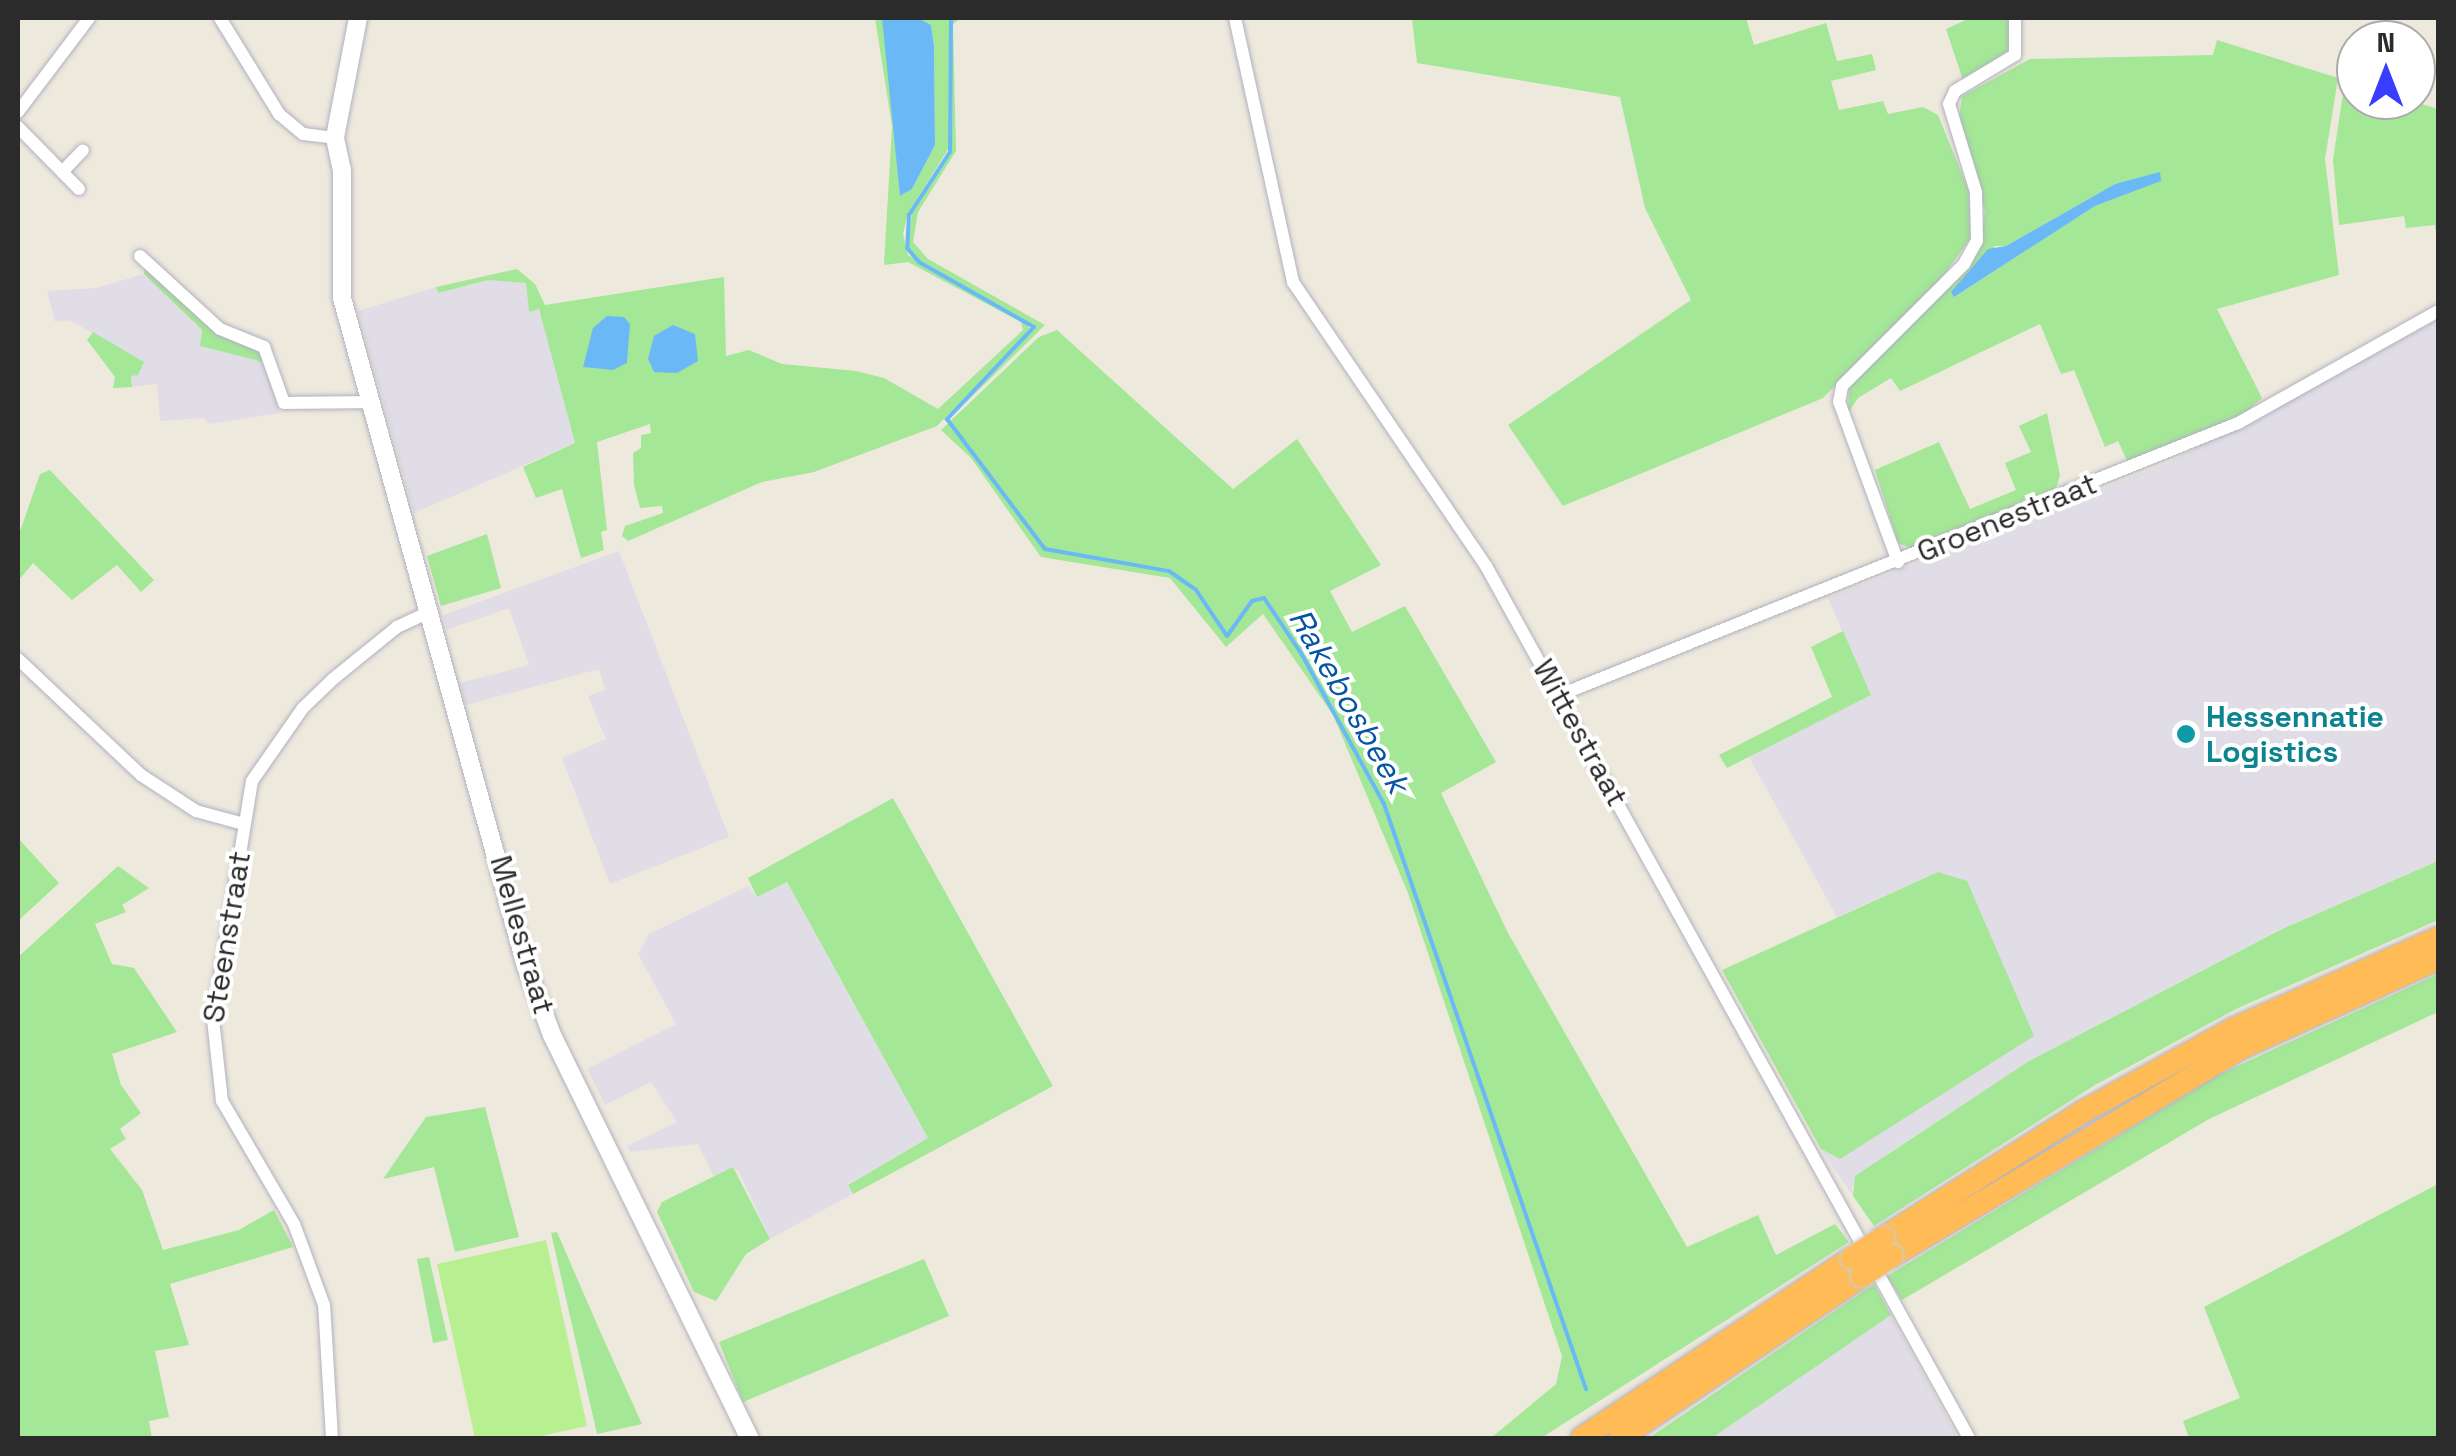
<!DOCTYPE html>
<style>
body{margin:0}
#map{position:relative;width:2456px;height:1456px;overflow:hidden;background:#eee9dd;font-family:"Space Grotesk",sans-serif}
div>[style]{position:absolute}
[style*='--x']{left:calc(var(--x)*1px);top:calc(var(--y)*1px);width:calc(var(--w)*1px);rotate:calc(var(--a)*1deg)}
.industrial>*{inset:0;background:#e1dde6}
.green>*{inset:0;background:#a4e796}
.pitch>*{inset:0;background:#b8ef91}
.water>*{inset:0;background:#6ab9f6}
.stream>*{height:4px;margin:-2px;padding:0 2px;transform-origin:2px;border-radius:2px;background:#6ab9f6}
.roads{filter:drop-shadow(0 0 2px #b1b1c0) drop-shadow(0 0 2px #b1b1c0)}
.street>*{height:12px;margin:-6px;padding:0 6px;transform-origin:6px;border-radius:6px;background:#fff}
.secondary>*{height:18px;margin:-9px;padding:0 9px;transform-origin:9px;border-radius:9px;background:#fff}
.highway>*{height:22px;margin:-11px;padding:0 11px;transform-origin:11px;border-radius:11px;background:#ffbb56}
.bridges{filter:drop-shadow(0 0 2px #ccc) drop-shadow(0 0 2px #ccc)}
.highway-bridge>*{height:22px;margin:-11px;padding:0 11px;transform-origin:11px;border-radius:11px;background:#ffbb56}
.dots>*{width:28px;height:28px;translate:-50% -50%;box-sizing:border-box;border:5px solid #fff;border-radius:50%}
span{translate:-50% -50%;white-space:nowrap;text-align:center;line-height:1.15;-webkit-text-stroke:8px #fff;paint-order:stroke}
.street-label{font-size:30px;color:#2b2b2b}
.culture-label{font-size:30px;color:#0d838f;font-weight:700}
.left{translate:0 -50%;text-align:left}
.water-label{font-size:32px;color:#0654a5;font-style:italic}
.frame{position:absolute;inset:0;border:20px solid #2b2b2b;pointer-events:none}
.north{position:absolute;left:2336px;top:20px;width:100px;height:100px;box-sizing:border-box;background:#fff;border:2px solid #aaa;border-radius:50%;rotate:0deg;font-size:28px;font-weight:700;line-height:40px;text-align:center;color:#2b2b2b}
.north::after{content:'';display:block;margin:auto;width:35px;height:45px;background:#383dff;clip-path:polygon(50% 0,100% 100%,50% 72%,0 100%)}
</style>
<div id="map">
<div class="industrial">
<i style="clip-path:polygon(144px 274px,202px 330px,201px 346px,263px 362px,280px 413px,208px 424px,204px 418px,160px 421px,157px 384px,132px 387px,131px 376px,144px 362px,69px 320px,55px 322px,47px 291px,96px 288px)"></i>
<i style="clip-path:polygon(488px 280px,526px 283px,529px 311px,539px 308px,575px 443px,414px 513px,358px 311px,436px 287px,438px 293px)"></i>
<i style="clip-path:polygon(2438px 319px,2438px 861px,2281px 929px,2029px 1061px,1890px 1152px,1852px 1187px,1853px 1196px,1821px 1149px,1840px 1159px,1938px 872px,1837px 917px,1749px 757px,1870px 695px,1828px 598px,2172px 461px)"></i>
<i style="clip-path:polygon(619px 551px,729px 837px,610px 884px,562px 758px,606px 739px,588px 696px,605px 690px,599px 669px,466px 705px,460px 683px,529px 665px,509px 608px,446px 630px,443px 615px)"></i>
<i style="clip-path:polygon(786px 881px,928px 1138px,848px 1184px,853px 1194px,770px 1239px,739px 1172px,733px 1168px,714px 1177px,698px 1144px,630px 1152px,627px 1146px,677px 1122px,651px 1082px,605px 1105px,587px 1069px,676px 1024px,638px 954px,649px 934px,748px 886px,757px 897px)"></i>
<i style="clip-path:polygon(1891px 1315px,1958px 1438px,1712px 1438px)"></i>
</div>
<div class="green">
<i style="clip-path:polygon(875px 18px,885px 18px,900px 196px,912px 189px,935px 145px,934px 46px,931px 25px,918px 18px,949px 18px,949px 148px,908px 213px,903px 234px,908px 255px,1026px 321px,1031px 331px,937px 426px,814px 472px,762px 482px,628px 541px,622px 536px,625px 526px,663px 513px,662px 506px,640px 508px,634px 485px,633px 453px,641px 448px,641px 435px,651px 433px,650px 424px,597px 442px,607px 530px,601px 532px,604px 550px,581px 558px,562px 489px,536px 498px,523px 467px,575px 443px,539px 309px,529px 312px,526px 283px,488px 280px,438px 293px,436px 287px,517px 269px,535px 284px,545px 305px,724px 277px,726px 356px,749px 350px,782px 364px,856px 371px,884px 378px,938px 409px,1023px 330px,1021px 322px,908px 262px,884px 265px,892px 126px)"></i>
<i style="clip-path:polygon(952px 18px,961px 18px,953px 24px,956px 151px,918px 212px,913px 242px,928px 259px,1045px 325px,952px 416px,1036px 327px,911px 255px,908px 247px,912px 212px,952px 146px)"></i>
<i style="clip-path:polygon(1412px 18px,1746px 18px,1754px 45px,1826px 23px,1837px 61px,1872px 54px,1876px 70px,1831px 81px,1839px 110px,1883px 101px,1888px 114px,1923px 107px,1938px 115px,1968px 189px,1972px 236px,1941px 279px,1823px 398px,1563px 506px,1508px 425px,1691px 300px,1645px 208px,1620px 97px,1417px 63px)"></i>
<i style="clip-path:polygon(1970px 18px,2011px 18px,2012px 48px,1963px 80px,1946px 29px)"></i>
<i style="clip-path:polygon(evenodd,2217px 40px,2338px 78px,2325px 159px,2339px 275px,2217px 309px,2262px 398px,2244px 414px,2128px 463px,2118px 441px,2105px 447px,2074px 370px,2061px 374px,2040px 324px,1900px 391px,1891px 378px,1858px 398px,1848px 413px,1849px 385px,1979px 248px,1985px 212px,1959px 118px,1962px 96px,2030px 59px,2213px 55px,2217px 40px,2160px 173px,2160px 181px,2095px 206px,1954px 297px,1995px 246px,2006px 246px,2115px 184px,2160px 173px)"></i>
<i style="clip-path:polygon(2345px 80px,2356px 84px,2356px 100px,2409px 100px,2438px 109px,2438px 248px,2435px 225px,2406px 228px,2404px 216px,2339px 225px,2333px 160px)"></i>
<i style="clip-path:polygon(146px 264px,210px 327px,263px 352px,263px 362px,200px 346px,202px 330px,144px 274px)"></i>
<i style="clip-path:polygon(1057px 330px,1233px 489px,1297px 439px,1381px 565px,1330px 591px,1352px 632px,1405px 606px,1496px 762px,1441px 793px,1508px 933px,1687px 1247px,1758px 1215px,1776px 1255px,1835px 1224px,1849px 1242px,1541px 1438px,1491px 1438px,1556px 1384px,1562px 1356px,1408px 893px,1333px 715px,1263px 614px,1226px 647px,1170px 578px,1041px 557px,971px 458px,941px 430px,1039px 337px)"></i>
<i style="clip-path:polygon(93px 332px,144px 362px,138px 375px,131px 376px,132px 387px,113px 388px,115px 377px,87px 340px)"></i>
<i style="clip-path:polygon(2047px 413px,2060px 475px,2055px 492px,1911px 548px,1898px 543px,1875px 470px,1939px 442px,1970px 509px,2016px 490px,2005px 463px,2031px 452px,2019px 426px)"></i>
<i style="clip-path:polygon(50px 470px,154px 580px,141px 592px,117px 565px,72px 600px,33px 563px,18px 581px,18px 537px,40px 474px)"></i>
<i style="clip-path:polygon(487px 534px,501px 588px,441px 606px,427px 556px)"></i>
<i style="clip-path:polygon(1843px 631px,1871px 695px,1727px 768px,1719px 755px,1832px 697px,1811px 647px)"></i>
<i style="clip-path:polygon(893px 798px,1053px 1086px,853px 1194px,848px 1185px,928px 1138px,787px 882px,757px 897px,748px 878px)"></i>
<i style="clip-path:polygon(18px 838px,59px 883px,18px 921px)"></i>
<i style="clip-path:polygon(2438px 861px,2438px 920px,2238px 1008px,2095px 1085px,1874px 1226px,1853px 1196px,1855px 1176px,2029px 1061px,2282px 929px)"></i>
<i style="clip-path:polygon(118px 866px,149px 888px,122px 905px,126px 912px,95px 924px,112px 964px,134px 968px,177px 1032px,112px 1054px,121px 1085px,141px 1113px,120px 1129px,126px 1139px,110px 1149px,142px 1190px,163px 1250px,239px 1230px,274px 1210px,293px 1247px,170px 1284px,189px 1345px,155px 1351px,169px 1417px,149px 1421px,152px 1438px,18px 1438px,18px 957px)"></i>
<i style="clip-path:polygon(1938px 872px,1967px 881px,2034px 1036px,1840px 1159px,1821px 1149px,1722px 970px)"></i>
<i style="clip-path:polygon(2438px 974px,2438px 1012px,2209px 1119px,1902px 1300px,1887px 1276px,2218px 1075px)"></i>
<i style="clip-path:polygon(485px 1107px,519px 1237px,455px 1252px,434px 1167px,383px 1179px,426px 1117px)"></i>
<i style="clip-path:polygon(733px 1167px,770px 1239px,746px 1254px,716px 1301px,694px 1292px,657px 1212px,662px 1202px)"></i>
<i style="clip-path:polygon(2438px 1184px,2438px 1438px,2189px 1438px,2183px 1421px,2240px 1398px,2204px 1307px)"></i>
<i style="clip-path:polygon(557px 1232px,603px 1338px,642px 1424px,597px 1434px,551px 1233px)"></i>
<i style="clip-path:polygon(429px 1257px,448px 1340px,433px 1343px,417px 1259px)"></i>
<i style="clip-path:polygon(924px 1259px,949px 1316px,743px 1402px,719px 1342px)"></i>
<i style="clip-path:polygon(1874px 1284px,1891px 1315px,1712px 1438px,1649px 1438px)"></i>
</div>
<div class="pitch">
<i style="clip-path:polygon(546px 1240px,587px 1426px,532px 1438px,475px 1438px,437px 1264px)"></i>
</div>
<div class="water">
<i style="clip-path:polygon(882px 18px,918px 18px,931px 25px,934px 46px,935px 145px,912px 189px,900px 196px)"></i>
<i style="clip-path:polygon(2160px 172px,2161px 181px,2095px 206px,1954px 297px,1951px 292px,1988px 249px,2006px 246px,2115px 184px)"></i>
<i style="clip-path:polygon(607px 316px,624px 317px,630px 324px,627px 363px,613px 370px,583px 367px,593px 328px)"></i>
<i style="clip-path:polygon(673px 325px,695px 334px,698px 361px,677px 373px,654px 372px,648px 359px,654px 336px)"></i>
</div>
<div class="stream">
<i style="--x:951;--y:18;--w:134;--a:90.4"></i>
<i style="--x:950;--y:152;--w:75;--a:123.1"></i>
<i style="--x:909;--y:215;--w:33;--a:93"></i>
<i style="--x:907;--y:248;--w:18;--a:49"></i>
<i style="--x:919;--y:262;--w:132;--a:29.5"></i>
<i style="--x:1034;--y:327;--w:127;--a:133.4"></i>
<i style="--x:947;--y:419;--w:163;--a:53"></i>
<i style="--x:1045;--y:549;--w:126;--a:10.1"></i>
<i style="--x:1169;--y:571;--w:33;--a:35"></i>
<i style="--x:1196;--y:590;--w:55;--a:56"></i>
<i style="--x:1227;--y:636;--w:43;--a:-54.5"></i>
<i style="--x:1252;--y:601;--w:12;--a:-14"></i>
<i style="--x:1264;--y:598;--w:66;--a:56.1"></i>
<i style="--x:1301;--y:653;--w:172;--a:61.2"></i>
<i style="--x:1384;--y:804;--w:619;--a:70.95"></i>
</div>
<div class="roads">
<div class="street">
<i style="--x:220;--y:18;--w:113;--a:58.4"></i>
<i style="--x:279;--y:114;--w:31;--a:40"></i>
<i style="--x:303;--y:134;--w:32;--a:7"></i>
<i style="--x:1235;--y:18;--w:270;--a:77.6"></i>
<i style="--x:1293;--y:282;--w:343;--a:55.8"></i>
<i style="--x:1486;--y:566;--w:997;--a:61.02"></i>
<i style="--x:18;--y:112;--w:118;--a:-52.9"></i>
<i style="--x:18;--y:127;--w:87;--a:45.5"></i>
<i style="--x:62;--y:172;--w:30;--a:-46"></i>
<i style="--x:140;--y:256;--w:108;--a:42.4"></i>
<i style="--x:220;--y:329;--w:48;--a:22.2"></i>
<i style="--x:264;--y:347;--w:59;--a:70.3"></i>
<i style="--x:284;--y:403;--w:89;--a:-0.6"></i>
<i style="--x:1898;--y:562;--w:171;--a:-110.2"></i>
<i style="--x:1839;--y:402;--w:16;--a:-79"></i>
<i style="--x:1842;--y:386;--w:173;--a:-45"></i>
<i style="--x:1964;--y:264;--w:26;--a:-61"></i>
<i style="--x:1977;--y:241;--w:49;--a:-91.2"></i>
<i style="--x:1976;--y:192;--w:92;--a:-107.1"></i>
<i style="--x:1949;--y:104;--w:14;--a:-65"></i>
<i style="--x:1955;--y:91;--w:70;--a:-31"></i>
<i style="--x:2015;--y:55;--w:37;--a:-90"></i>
<i style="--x:18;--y:659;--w:169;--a:43.3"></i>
<i style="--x:141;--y:775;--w:66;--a:33.2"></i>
<i style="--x:196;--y:811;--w:50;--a:15.2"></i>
<i style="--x:1560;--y:695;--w:731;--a:-21.86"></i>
<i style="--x:2238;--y:423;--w:229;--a:-29.2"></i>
<i style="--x:332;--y:1438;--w:133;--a:-93.4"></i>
<i style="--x:324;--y:1305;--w:86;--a:-110.3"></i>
<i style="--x:294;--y:1224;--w:143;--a:-120.3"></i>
<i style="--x:222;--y:1101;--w:82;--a:-96.3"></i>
<i style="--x:213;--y:1019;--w:241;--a:-80.7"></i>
<i style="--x:252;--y:781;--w:89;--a:-55.1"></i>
<i style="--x:303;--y:708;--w:42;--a:-44"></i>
<i style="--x:333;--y:679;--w:82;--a:-39.1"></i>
<i style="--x:397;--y:627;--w:38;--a:-25"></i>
</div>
<div class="secondary">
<i style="--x:358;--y:18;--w:122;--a:100.9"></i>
<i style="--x:335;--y:138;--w:33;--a:78"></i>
<i style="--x:342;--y:170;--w:128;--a:90"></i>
<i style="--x:342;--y:298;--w:693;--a:74.6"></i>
<i style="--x:526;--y:966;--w:74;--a:69.4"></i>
<i style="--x:552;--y:1035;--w:449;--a:63.9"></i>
</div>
<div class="highway">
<i style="--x:1883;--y:1238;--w:238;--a:-32.3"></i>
<i style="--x:2084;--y:1111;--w:170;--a:-28.8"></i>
<i style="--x:2233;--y:1029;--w:224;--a:-23.9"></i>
<i style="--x:1892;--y:1256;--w:406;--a:-30.8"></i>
<i style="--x:2241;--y:1048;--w:216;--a:-24.3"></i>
<i style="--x:1582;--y:1438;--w:324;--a:-33.7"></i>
<i style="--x:1620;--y:1438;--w:291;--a:-33.8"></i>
</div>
</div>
<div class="bridges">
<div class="highway-bridge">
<i style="--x:1852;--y:1258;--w:37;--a:-33"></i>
<i style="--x:1862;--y:1276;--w:36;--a:-34"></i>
</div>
</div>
<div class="dots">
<i style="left:2186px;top:734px;background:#0f9aa8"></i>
</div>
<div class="street-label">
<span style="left:2007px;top:518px;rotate:-22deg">Groenestraat</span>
<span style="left:1580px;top:733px;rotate:61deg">Wittestraat</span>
<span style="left:522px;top:935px;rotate:74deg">Mellestraat</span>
<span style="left:227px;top:937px;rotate:-81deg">Steenstraat</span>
</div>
<div class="culture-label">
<span class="left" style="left:2206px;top:734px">Hessennatie<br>Logistics</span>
</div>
<div class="water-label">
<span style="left:1349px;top:701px;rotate:60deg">Rakebosbeek</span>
</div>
<div class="frame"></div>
<div class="north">N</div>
</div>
